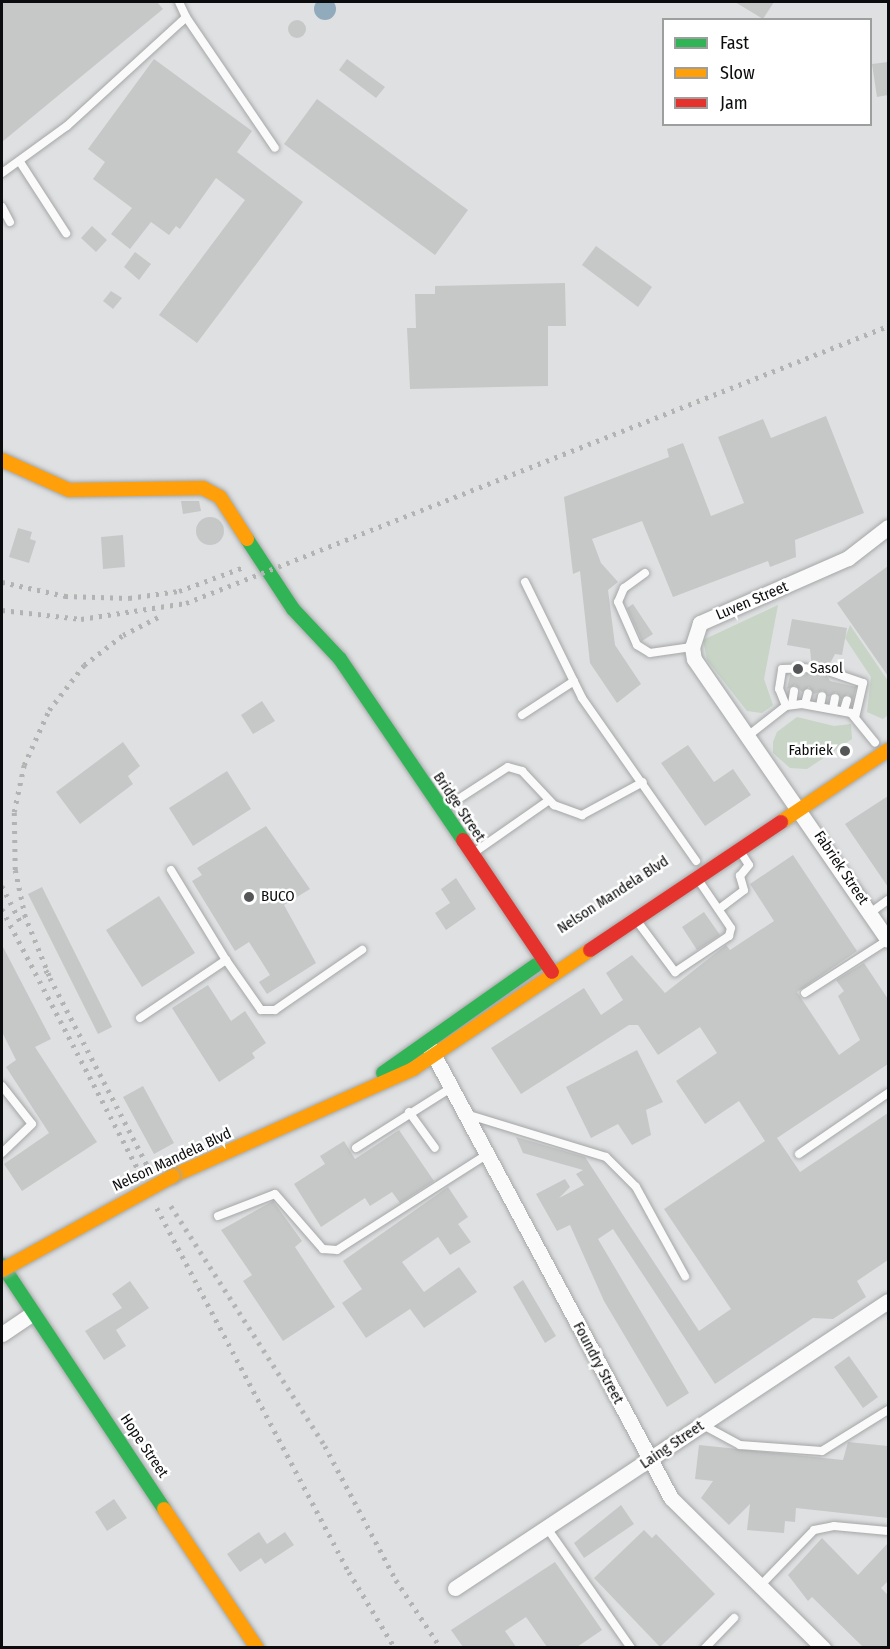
<!DOCTYPE html>
<style>
body{margin:0}
#map{position:relative;width:890px;height:1649px;overflow:hidden;background:#dee0e1;font-family:"Fira Sans Condensed",sans-serif}
div>[style]{position:absolute}
[style*='--x']{left:calc(var(--x)*1px);top:calc(var(--y)*1px);width:calc(var(--w)*1px);rotate:calc(var(--a)*1deg)}
.green>*{inset:0;background:#c7d4c6}
.water>*{inset:0;background:#91abbd}
.round{border-radius:50%}
.building>*{inset:0;background:#c6c8c8}
.roads{filter:drop-shadow(0 0 2px #a5a6a7) drop-shadow(0 0 2px #a5a6a7)}
.lane>*{height:8px;margin:-4px;padding:0 4px;transform-origin:4px;border-radius:4px;background:#fafafa}
.street>*{height:15px;margin:-7.5px;padding:0 7.5px;transform-origin:7.5px;border-radius:7.5px;background:#fafafa}
.fast>*{height:14px;margin:-7px;padding:0 7px;transform-origin:7px;border-radius:7px;background:#30b455}
.slow>*{height:14px;margin:-7px;padding:0 7px;transform-origin:7px;border-radius:7px;background:#ff9f0a}
.jam>*{height:14px;margin:-7px;padding:0 7px;transform-origin:7px;border-radius:7px;background:#e5322d}
.rail>*{height:4.5px;margin-top:-2.25px;transform-origin:0;background:repeating-linear-gradient(90deg,#b2b3b3 0 3px,transparent 0 9px)}
.bridges{filter:drop-shadow(0 0 2px #a5a6a7) drop-shadow(0 0 2px #a5a6a7)}
.slow-bridge>*{height:14px;margin:-7px;padding:0 7px;transform-origin:7px;border-radius:7px;background:#ff9f0a}
.dots>*{width:16px;height:16px;translate:-50% -50%;box-sizing:border-box;border:3px solid #fff;border-radius:50%}
span{translate:-50% -50%;white-space:nowrap;text-align:center;line-height:1.15;-webkit-text-stroke:5px #fff;paint-order:stroke}
.street-label{font-size:15px;color:#0b0c0d}
.poi-label{font-size:15px;color:#0b0c0d}
.left{translate:0 -50%;text-align:left}
.right{translate:-100% -50%;text-align:right}
.frame{position:absolute;inset:0;border:3px solid #0b0c0d;pointer-events:none}
.legend{position:absolute;left:662px;top:18px;width:210px;height:108px;box-sizing:border-box;background:#fff;border:2px solid #9d9e9e;margin:0;padding:8px 10px;list-style:none;font-size:18px;color:#0b0c0d}
.legend li{display:flex;align-items:center;gap:12px;height:30px}
.legend b{width:30px;border:2px solid #9d9e9e}
</style>
<div id="map">
<div class="green">
<i style="clip-path:polygon(778px 605px,764px 679px,773px 705px,762px 713px,747px 711px,707px 660px,703px 640px)"></i>
<i style="clip-path:polygon(850px 625px,888px 681px,888px 715px,883px 719px,867px 712px,871px 677px,845px 638px)"></i>
<i style="clip-path:polygon(797px 717px,834px 726px,851px 724px,852px 739px,807px 769px,790px 768px,773px 753px,773px 742px,777px 732px)"></i>
</div>
<div class="water">
<i class="round" style="left:314px;top:-2px;width:22px;height:22px"></i>
</div>
<div class="building">
<i style="clip-path:polygon(2px 2px,157px 2px,163px 9px,2px 142px)"></i>
<i style="clip-path:polygon(735px 2px,774px 2px,763px 19px)"></i>
<i class="round" style="left:288px;top:20px;width:18px;height:18px"></i>
<i style="clip-path:polygon(154px 59px,252px 131px,237px 152px,303px 202px,197px 343px,159px 315px,245px 200px,216px 178px,180px 229px,176px 226px,169px 235px,151px 222px,130px 249px,111px 234px,132px 208px,93px 179px,105px 162px,88px 149px)"></i>
<i style="clip-path:polygon(347px 59px,385px 87px,376px 98px,339px 70px)"></i>
<i style="clip-path:polygon(888px 62px,888px 95px,877px 97px,872px 64px)"></i>
<i style="clip-path:polygon(317px 99px,468px 210px,435px 255px,284px 144px)"></i>
<i style="clip-path:polygon(92px 226px,107px 240px,96px 252px,81px 238px)"></i>
<i style="clip-path:polygon(596px 246px,652px 287px,638px 307px,582px 265px)"></i>
<i style="clip-path:polygon(135px 252px,151px 264px,139px 280px,124px 267px)"></i>
<i style="clip-path:polygon(565px 283px,566px 326px,548px 326px,548px 386px,410px 389px,407px 328px,416px 328px,415px 294px,435px 294px,435px 286px)"></i>
<i style="clip-path:polygon(111px 291px,122px 298px,113px 309px,103px 301px)"></i>
<i style="clip-path:polygon(826px 416px,864px 513px,795px 540px,796px 557px,770px 567px,768px 561px,673px 597px,642px 521px,592px 539px,601px 563px,618px 582px,608px 590px,615px 645px,641px 684px,617px 703px,590px 663px,580px 571px,573px 574px,564px 497px,669px 457px,667px 449px,683px 443px,711px 516px,744px 503px,718px 437px,763px 419px,771px 438px)"></i>
<i style="clip-path:polygon(181px 501px,199px 501px,201px 511px,183px 514px)"></i>
<i class="round" style="left:196px;top:517px;width:28px;height:28px"></i>
<i style="clip-path:polygon(18px 528px,32px 532px,30px 539px,36px 541px,29px 563px,9px 557px)"></i>
<i style="clip-path:polygon(123px 535px,125px 567px,103px 569px,101px 537px)"></i>
<i style="clip-path:polygon(888px 566px,888px 676px,837px 603px)"></i>
<i style="clip-path:polygon(633px 604px,653px 634px,642px 641px,627px 608px)"></i>
<i style="clip-path:polygon(792px 619px,847px 628px,842px 655px,835px 654px,825px 673px,830px 681px,856px 687px,853px 700px,848px 694px,841px 699px,836px 692px,828px 697px,823px 690px,814px 694px,809px 687px,802px 692px,795px 685px,787px 689px,790px 675px,805px 675px,812px 668px,810px 649px,787px 645px)"></i>
<i style="clip-path:polygon(262px 701px,275px 721px,253px 734px,241px 715px)"></i>
<i style="clip-path:polygon(123px 742px,140px 766px,128px 776px,133px 784px,80px 824px,56px 792px)"></i>
<i style="clip-path:polygon(688px 745px,714px 782px,733px 769px,751px 795px,705px 826px,661px 763px)"></i>
<i style="clip-path:polygon(227px 771px,251px 809px,193px 846px,169px 808px)"></i>
<i style="clip-path:polygon(888px 796px,888px 887px,845px 824px)"></i>
<i style="clip-path:polygon(266px 826px,310px 889px,284px 905px,316px 963px,267px 994px,259px 982px,270px 975px,249px 942px,235px 951px,192px 881px,202px 875px,197px 868px)"></i>
<i style="clip-path:polygon(793px 855px,857px 951px,797px 992px,839px 1055px,860px 1040px,838px 996px,844px 991px,836px 980px,864px 963px,888px 999px,888px 1064px,777px 1138px,800px 1172px,888px 1113px,888px 1260px,857px 1281px,866px 1297px,833px 1319px,813px 1318px,715px 1384px,613px 1229px,598px 1239px,689px 1393px,667px 1407px,604px 1301px,570px 1225px,557px 1231px,536px 1194px,565px 1179px,570px 1187px,559px 1198px,584px 1185px,576px 1174px,583px 1170px,523px 1153px,516px 1137px,585px 1157px,699px 1331px,731px 1309px,664px 1209px,765px 1141px,739px 1101px,705px 1124px,676px 1081px,717px 1053px,700px 1027px,658px 1055px,638px 1025px,629px 1025px,521px 1094px,491px 1048px,584px 988px,601px 1015px,623px 1000px,606px 973px,632px 955px,665px 993px,726px 945px,730px 950px,774px 921px,750px 884px)"></i>
<i style="clip-path:polygon(456px 878px,476px 909px,446px 930px,435px 913px,450px 903px,441px 889px)"></i>
<i style="clip-path:polygon(42px 887px,112px 1027px,98px 1034px,28px 894px)"></i>
<i style="clip-path:polygon(159px 896px,195px 953px,142px 987px,106px 930px)"></i>
<i style="clip-path:polygon(704px 912px,720px 935px,697px 950px,682px 927px)"></i>
<i style="clip-path:polygon(2px 945px,51px 1039px,35px 1047px,97px 1142px,22px 1191px,4px 1164px,49px 1133px,6px 1067px,16px 1060px,2px 1032px)"></i>
<i style="clip-path:polygon(208px 985px,231px 1021px,245px 1011px,266px 1043px,252px 1053px,255px 1058px,219px 1082px,172px 1008px)"></i>
<i style="clip-path:polygon(637px 1050px,663px 1102px,646px 1110px,651px 1135px,632px 1145px,618px 1124px,591px 1138px,566px 1087px)"></i>
<i style="clip-path:polygon(143px 1086px,174px 1143px,154px 1154px,123px 1097px)"></i>
<i style="clip-path:polygon(399px 1130px,434px 1181px,400px 1203px,392px 1192px,370px 1206px,365px 1198px,321px 1227px,294px 1184px,325px 1164px,320px 1156px,344px 1141px,355px 1159px)"></i>
<i style="clip-path:polygon(448px 1187px,468px 1217px,458px 1224px,471px 1242px,450px 1255px,438px 1237px,402px 1262px,424px 1292px,459px 1267px,477px 1292px,424px 1328px,410px 1309px,366px 1338px,342px 1303px,362px 1289px,343px 1261px)"></i>
<i style="clip-path:polygon(273px 1201px,302px 1241px,295px 1247px,335px 1307px,283px 1341px,243px 1281px,252px 1275px,221px 1230px)"></i>
<i style="clip-path:polygon(523px 1280px,556px 1336px,545px 1343px,513px 1287px)"></i>
<i style="clip-path:polygon(130px 1281px,149px 1308px,116px 1330px,126px 1346px,104px 1360px,85px 1331px,122px 1308px,112px 1294px)"></i>
<i style="clip-path:polygon(849px 1356px,878px 1397px,863px 1408px,834px 1367px)"></i>
<i style="clip-path:polygon(848px 1442px,888px 1446px,888px 1518px,796px 1508px,795px 1522px,785px 1521px,784px 1533px,747px 1530px,750px 1504px,729px 1525px,701px 1498px,713px 1481px,695px 1479px,699px 1445px,843px 1460px)"></i>
<i style="clip-path:polygon(114px 1499px,127px 1518px,107px 1531px,95px 1512px)"></i>
<i style="clip-path:polygon(621px 1505px,634px 1524px,584px 1558px,574px 1543px)"></i>
<i style="clip-path:polygon(644px 1530px,652px 1538px,656px 1534px,715px 1594px,660px 1647px,594px 1578px)"></i>
<i style="clip-path:polygon(259px 1532px,267px 1544px,285px 1532px,294px 1545px,265px 1564px,261px 1558px,240px 1572px,227px 1554px)"></i>
<i style="clip-path:polygon(822px 1538px,858px 1575px,888px 1543px,888px 1581px,881px 1588px,888px 1595px,888px 1647px,863px 1647px,812px 1597px,808px 1601px,788px 1575px)"></i>
<i style="clip-path:polygon(555px 1562px,602px 1630px,577px 1647px,547px 1647px,526px 1617px,505px 1631px,516px 1647px,463px 1647px,451px 1630px)"></i>
</div>
<div class="roads">
<div class="lane">
<i style="--x:186;--y:17;--w:158;--a:55.8"></i>
<i style="--x:20;--y:162;--w:85;--a:57.1"></i>
<i style="--x:2;--y:173;--w:80;--a:-35.9"></i>
<i style="--x:67;--y:126;--w:154;--a:-42.4"></i>
<i style="--x:181;--y:22;--w:7;--a:-45"></i>
<i style="--x:186;--y:17;--w:17;--a:-115"></i>
<i style="--x:2;--y:207;--w:17;--a:62"></i>
<i style="--x:645;--y:573;--w:26;--a:144"></i>
<i style="--x:624;--y:588;--w:15;--a:113"></i>
<i style="--x:618;--y:602;--w:47;--a:66.2"></i>
<i style="--x:637;--y:645;--w:15;--a:32"></i>
<i style="--x:650;--y:653;--w:42;--a:-8.1"></i>
<i style="--x:525;--y:582;--w:129;--a:63.8"></i>
<i style="--x:582;--y:698;--w:199;--a:55"></i>
<i style="--x:831;--y:672;--w:34;--a:19"></i>
<i style="--x:863;--y:683;--w:35;--a:103"></i>
<i style="--x:792;--y:704;--w:13;--a:-81"></i>
<i style="--x:805;--y:704;--w:11;--a:-75"></i>
<i style="--x:786;--y:706;--w:18;--a:-112"></i>
<i style="--x:779;--y:689;--w:20;--a:-81"></i>
<i style="--x:782;--y:669;--w:24;--a:-2"></i>
<i style="--x:820;--y:706;--w:10;--a:-79"></i>
<i style="--x:833;--y:708;--w:10;--a:-79"></i>
<i style="--x:844;--y:710;--w:10;--a:-73"></i>
<i style="--x:522;--y:715;--w:62;--a:-33.2"></i>
<i style="--x:749;--y:735;--w:47;--a:-38.1"></i>
<i style="--x:786;--y:706;--w:16;--a:-7"></i>
<i style="--x:802;--y:704;--w:50;--a:10.4"></i>
<i style="--x:851;--y:713;--w:38;--a:51"></i>
<i style="--x:443;--y:809;--w:77;--a:-32.9"></i>
<i style="--x:508;--y:767;--w:15;--a:16"></i>
<i style="--x:522;--y:771;--w:47;--a:46.7"></i>
<i style="--x:554;--y:805;--w:30;--a:20"></i>
<i style="--x:582;--y:815;--w:69;--a:-28.4"></i>
<i style="--x:472;--y:854;--w:93;--a:-34.9"></i>
<i style="--x:171;--y:870;--w:105;--a:58.6"></i>
<i style="--x:719;--y:909;--w:31;--a:-37"></i>
<i style="--x:744;--y:890;--w:15;--a:-106"></i>
<i style="--x:740;--y:876;--w:14;--a:-51"></i>
<i style="--x:749;--y:865;--w:17;--a:-123"></i>
<i style="--x:870;--y:913;--w:22;--a:-36"></i>
<i style="--x:637;--y:921;--w:64;--a:53.3"></i>
<i style="--x:675;--y:972;--w:65;--a:-33.7"></i>
<i style="--x:729;--y:936;--w:8;--a:-76"></i>
<i style="--x:731;--y:928;--w:60;--a:-124.2"></i>
<i style="--x:805;--y:993;--w:98;--a:-32.6"></i>
<i style="--x:140;--y:1018;--w:104;--a:-34"></i>
<i style="--x:226;--y:960;--w:61;--a:55"></i>
<i style="--x:261;--y:1010;--w:14;--a:0"></i>
<i style="--x:275;--y:1010;--w:106;--a:-34.6"></i>
<i style="--x:2;--y:1086;--w:48;--a:51.7"></i>
<i style="--x:32;--y:1124;--w:42;--a:136"></i>
<i style="--x:409;--y:1112;--w:44;--a:54.2"></i>
<i style="--x:466;--y:1114;--w:146;--a:17.1"></i>
<i style="--x:606;--y:1157;--w:42;--a:45"></i>
<i style="--x:636;--y:1187;--w:102;--a:61.2"></i>
<i style="--x:356;--y:1148;--w:112;--a:-32.3"></i>
<i style="--x:799;--y:1154;--w:108;--a:-34.4"></i>
<i style="--x:218;--y:1216;--w:61;--a:-21.1"></i>
<i style="--x:275;--y:1194;--w:73;--a:48.9"></i>
<i style="--x:323;--y:1249;--w:14;--a:4"></i>
<i style="--x:337;--y:1250;--w:177;--a:-32.5"></i>
<i style="--x:703;--y:1425;--w:42;--a:28.4"></i>
<i style="--x:740;--y:1445;--w:82;--a:4.2"></i>
<i style="--x:822;--y:1451;--w:78;--a:-31.8"></i>
<i style="--x:547;--y:1528;--w:146;--a:55"></i>
<i style="--x:759;--y:1587;--w:79;--a:-46"></i>
<i style="--x:814;--y:1530;--w:20;--a:-11"></i>
<i style="--x:834;--y:1526;--w:54;--a:5.3"></i>
<i style="--x:705;--y:1648;--w:42;--a:-46"></i>
</div>
<div class="street">
<i style="--x:888;--y:527;--w:51;--a:142.2"></i>
<i style="--x:848;--y:558;--w:162;--a:156.3"></i>
<i style="--x:700;--y:623;--w:25;--a:108"></i>
<i style="--x:692;--y:647;--w:12;--a:81"></i>
<i style="--x:694;--y:659;--w:341;--a:55.4"></i>
<i style="--x:430;--y:1048;--w:510;--a:61.83"></i>
<i style="--x:671;--y:1498;--w:214;--a:44.6"></i>
<i style="--x:2;--y:1334;--w:37;--a:-34"></i>
<i style="--x:455;--y:1588;--w:519;--a:-33.54"></i>
</div>
<div class="fast">
<i style="--x:247;--y:539;--w:84;--a:56.7"></i>
<i style="--x:293;--y:609;--w:69;--a:46.8"></i>
<i style="--x:340;--y:659;--w:219;--a:55.8"></i>
<i style="--x:383;--y:1073;--w:187;--a:-35.2"></i>
<i style="--x:2;--y:1265;--w:293;--a:56.4"></i>
</div>
<div class="slow">
<i style="--x:2;--y:460;--w:73;--a:24.1"></i>
<i style="--x:69;--y:490;--w:134;--a:-0.9"></i>
<i style="--x:203;--y:488;--w:19;--a:28"></i>
<i style="--x:220;--y:497;--w:50;--a:57.3"></i>
<i style="--x:781;--y:822;--w:129;--a:-33.9"></i>
<i style="--x:173;--y:1176;--w:263;--a:-24"></i>
<i style="--x:413;--y:1069;--w:213;--a:-33.9"></i>
<i style="--x:164;--y:1509;--w:167;--a:56.2"></i>
</div>
<div class="jam">
<i style="--x:463;--y:840;--w:159;--a:56"></i>
<i style="--x:590;--y:950;--w:230;--a:-33.8"></i>
</div>
</div>
<div class="rail">
<i style="--x:2;--y:582;--w:65;--a:12.5"></i>
<i style="--x:65;--y:596;--w:64;--a:1.8"></i>
<i style="--x:129;--y:598;--w:50;--a:-8"></i>
<i style="--x:179;--y:591;--w:69;--a:-20.3"></i>
<i style="--x:2;--y:610;--w:80;--a:6.5"></i>
<i style="--x:81;--y:619;--w:106;--a:-8.7"></i>
<i style="--x:186;--y:603;--w:755;--a:-21.53"></i>
<i style="--x:2;--y:886;--w:42;--a:62.8"></i>
<i style="--x:2;--y:909;--w:302;--a:62.4"></i>
<i style="--x:46;--y:970;--w:226;--a:62.6"></i>
<i style="--x:49;--y:976;--w:64;--a:-112.1"></i>
<i style="--x:25;--y:917;--w:48;--a:-102"></i>
<i style="--x:15;--y:870;--w:58;--a:-91"></i>
<i style="--x:14;--y:812;--w:48;--a:-78"></i>
<i style="--x:24;--y:765;--w:60;--a:-65.6"></i>
<i style="--x:49;--y:710;--w:57;--a:-52.1"></i>
<i style="--x:84;--y:665;--w:49;--a:-37.6"></i>
<i style="--x:123;--y:635;--w:44;--a:-27.1"></i>
<i style="--x:171;--y:1206;--w:285;--a:57.3"></i>
<i style="--x:325;--y:1446;--w:152;--a:62.1"></i>
<i style="--x:396;--y:1580;--w:82;--a:56.5"></i>
<i style="--x:157;--y:1208;--w:412;--a:62.2"></i>
<i style="--x:349;--y:1572;--w:89;--a:58.8"></i>
</div>
<div class="bridges">
<div class="slow-bridge">
<i style="--x:2;--y:1270;--w:195;--a:-28.8"></i>
</div>
</div>
<div class="dots">
<i style="left:798px;top:669px;background:#555657"></i>
<i style="left:845px;top:751px;background:#555657"></i>
<i style="left:249px;top:897px;background:#555657"></i>
</div>
<div class="street-label">
<span style="left:752px;top:601px;rotate:-23deg">Luven Street</span>
<span style="left:459px;top:807px;rotate:56deg">Bridge Street</span>
<span style="left:841px;top:868px;rotate:56deg">Fabriek Street</span>
<span style="left:613px;top:895px;rotate:-33deg">Nelson Mandela Blvd</span>
<span style="left:172px;top:1160px;rotate:-25deg">Nelson Mandela Blvd</span>
<span style="left:598px;top:1363px;rotate:62deg">Foundry Street</span>
<span style="left:672px;top:1445px;rotate:-34deg">Laing Street</span>
<span style="left:144px;top:1446px;rotate:56deg">Hope Street</span>
</div>
<div class="poi-label">
<span class="left" style="left:810px;top:669px">Sasol</span>
<span class="right" style="left:833px;top:751px">Fabriek</span>
<span class="left" style="left:261px;top:897px">BUCO</span>
</div>
<div class="frame"></div>
<ul class="legend">
<li><b style="height:8px;background:#30b455"></b>Fast</li>
<li><b style="height:8px;background:#ff9f0a"></b>Slow</li>
<li><b style="height:8px;background:#e5322d"></b>Jam</li>
</ul>
</div>
